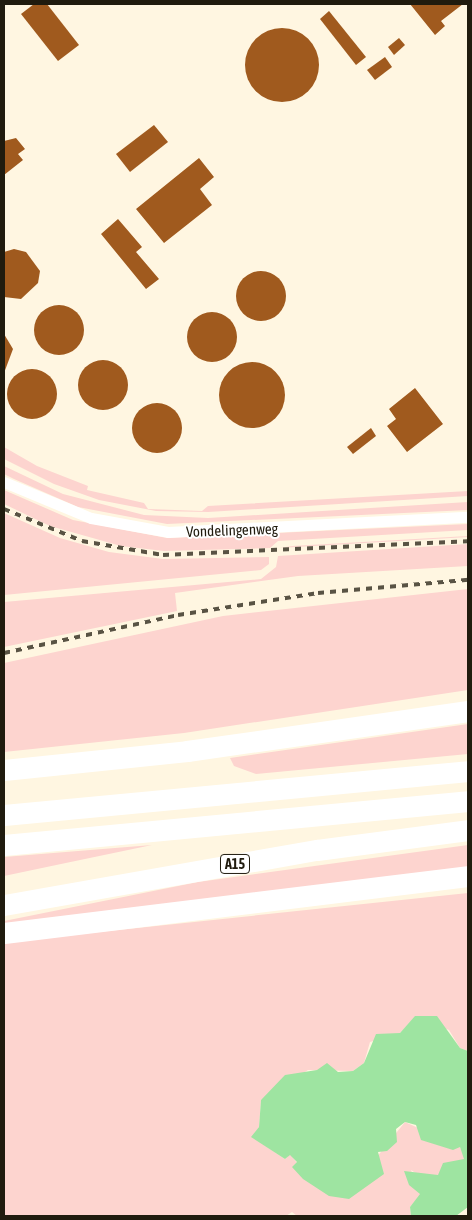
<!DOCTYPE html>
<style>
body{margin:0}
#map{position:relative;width:472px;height:1220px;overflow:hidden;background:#fff6e1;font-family:"Asap Condensed",sans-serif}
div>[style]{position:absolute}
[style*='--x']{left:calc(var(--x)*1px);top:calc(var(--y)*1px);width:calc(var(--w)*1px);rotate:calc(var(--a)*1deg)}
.green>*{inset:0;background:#fdd4cf}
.water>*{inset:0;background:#9ee4a1}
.building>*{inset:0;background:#a05a1e}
.round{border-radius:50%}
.minor>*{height:11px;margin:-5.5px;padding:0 5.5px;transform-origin:5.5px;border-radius:5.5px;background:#fff}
.motorway>*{height:21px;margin:-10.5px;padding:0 10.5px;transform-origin:10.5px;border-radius:10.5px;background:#fff}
.rail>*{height:4px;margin-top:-2px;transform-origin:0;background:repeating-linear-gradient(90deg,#595344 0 6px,transparent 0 12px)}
span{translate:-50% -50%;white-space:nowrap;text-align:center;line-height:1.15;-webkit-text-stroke:4px #fff;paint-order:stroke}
.shield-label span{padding:1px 4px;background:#fff;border:1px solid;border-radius:4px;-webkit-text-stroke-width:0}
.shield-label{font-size:14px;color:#201b0e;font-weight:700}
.street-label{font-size:15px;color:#201b0e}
.frame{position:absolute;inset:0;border:5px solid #201b0e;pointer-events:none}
</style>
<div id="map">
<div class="green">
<i style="clip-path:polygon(4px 447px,37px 466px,88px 486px,87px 490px,144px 503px,148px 509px,202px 511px,208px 506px,468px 491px,468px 496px,208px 512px,156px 511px,99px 500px,54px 484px,4px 459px)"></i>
<i style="clip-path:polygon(4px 466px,63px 494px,144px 515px,208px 518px,468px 502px,468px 510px,167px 524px,78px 507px,14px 479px,4px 474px)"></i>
<i style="clip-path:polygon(4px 490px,73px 520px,167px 538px,468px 524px,468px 530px,278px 541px,270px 548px,164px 551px,121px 546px,50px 526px,4px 504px)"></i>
<i style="clip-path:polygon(4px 513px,60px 538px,109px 552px,163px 559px,269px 557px,269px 564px,261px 570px,4px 595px)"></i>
<i style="clip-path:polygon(468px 536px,468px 537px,279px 548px,292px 546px)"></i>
<i style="clip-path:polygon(468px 544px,468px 566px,298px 576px,175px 593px,177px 611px,4px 647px,4px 602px,261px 579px,276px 567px,278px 556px)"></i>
<i style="clip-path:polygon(468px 589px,468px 690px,184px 733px,4px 752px,4px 663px,223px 616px)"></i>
<i style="clip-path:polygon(468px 724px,468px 754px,256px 774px,234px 766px,230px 758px)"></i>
<i style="clip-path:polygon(152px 845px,61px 864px,4px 876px,4px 857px)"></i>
<i style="clip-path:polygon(468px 845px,468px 869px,4px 926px,4px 921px,198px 882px)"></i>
<i style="clip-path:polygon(468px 893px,468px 1051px,460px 1048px,449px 1030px,415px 1017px,400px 1033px,370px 1042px,364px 1063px,353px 1071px,308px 1070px,261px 1100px,259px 1127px,252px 1137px,285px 1159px,290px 1154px,297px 1163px,293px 1167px,376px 1158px,405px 1122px,460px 1147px,465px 1159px,438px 1175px,420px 1176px,411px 1170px,421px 1194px,410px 1207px,411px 1216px,297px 1216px,292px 1212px,286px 1216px,4px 1216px,4px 942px)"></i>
</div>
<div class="water">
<i style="clip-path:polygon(415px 1016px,437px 1016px,460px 1048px,468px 1051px,468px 1207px,456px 1216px,411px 1216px,410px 1207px,420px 1194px,409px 1185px,404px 1171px,438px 1175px,443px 1163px,464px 1159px,460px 1147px,453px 1150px,421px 1140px,416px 1125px,405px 1122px,396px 1129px,397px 1142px,387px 1151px,378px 1152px,384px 1174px,349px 1199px,329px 1196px,303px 1179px,292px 1167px,297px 1162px,290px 1155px,285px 1159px,251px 1137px,259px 1127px,261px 1100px,285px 1075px,317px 1070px,327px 1063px,338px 1072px,353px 1071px,364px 1063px,376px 1034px,400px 1033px)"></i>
</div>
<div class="building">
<i style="clip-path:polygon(34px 4px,47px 4px,79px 45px,58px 61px,21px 14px)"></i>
<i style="clip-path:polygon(410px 4px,463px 4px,441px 21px,445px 26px,435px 35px)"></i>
<i style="clip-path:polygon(329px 11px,366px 57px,356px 65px,320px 19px)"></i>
<i class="round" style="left:245px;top:28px;width:74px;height:74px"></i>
<i style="clip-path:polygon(399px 38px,405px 45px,394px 55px,388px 47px)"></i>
<i style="clip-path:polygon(385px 57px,392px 67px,375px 80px,367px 70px)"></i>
<i style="clip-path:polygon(154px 125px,168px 142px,130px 172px,116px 154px)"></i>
<i style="clip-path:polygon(16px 138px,25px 149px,18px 154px,23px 160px,4px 175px,4px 141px)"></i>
<i style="clip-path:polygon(199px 158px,214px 177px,200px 189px,212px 205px,164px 243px,136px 209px)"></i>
<i style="clip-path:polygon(118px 219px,142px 247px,136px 252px,159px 279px,146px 289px,101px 234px)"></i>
<i style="clip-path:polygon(14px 249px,26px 252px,40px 271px,38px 283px,21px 299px,4px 297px,4px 252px)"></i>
<i class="round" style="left:236px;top:271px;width:50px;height:50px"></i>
<i class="round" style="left:34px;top:305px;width:50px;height:50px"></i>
<i class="round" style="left:187px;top:312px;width:50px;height:50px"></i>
<i style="clip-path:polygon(4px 334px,13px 349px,4px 373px)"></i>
<i class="round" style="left:78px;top:360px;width:50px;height:50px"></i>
<i class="round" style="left:219px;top:362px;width:66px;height:66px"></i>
<i class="round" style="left:7px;top:369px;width:50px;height:50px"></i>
<i style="clip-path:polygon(415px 388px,443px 424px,407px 452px,387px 426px,396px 419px,389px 409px)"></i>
<i class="round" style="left:132px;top:403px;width:50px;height:50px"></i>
<i style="clip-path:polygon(371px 428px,376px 436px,353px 454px,347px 447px)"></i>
</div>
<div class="minor">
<i style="--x:4;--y:482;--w:94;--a:22.5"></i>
<i style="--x:91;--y:518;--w:78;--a:10.3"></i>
<i style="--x:168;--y:532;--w:300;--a:-2.9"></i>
</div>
<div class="motorway">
<i style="--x:4;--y:770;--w:184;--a:-5.9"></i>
<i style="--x:187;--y:751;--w:284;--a:-8.1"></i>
<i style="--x:4;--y:815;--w:466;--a:-5.4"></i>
<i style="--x:4;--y:845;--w:466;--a:-5.4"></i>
<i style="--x:4;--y:905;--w:318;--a:-10"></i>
<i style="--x:317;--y:850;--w:152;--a:-7.5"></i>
<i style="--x:4;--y:933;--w:467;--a:-7"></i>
</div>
<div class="rail">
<i style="--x:4;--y:509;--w:84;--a:22.3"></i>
<i style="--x:82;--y:541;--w:82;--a:9.8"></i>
<i style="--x:163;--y:555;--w:305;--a:-2.6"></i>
<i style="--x:4;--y:653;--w:178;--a:-12.3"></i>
<i style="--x:178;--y:615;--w:142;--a:-8.9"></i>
<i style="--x:318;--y:593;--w:151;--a:-5"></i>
</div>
<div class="shield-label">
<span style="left:235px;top:864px">A15</span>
</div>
<div class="street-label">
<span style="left:232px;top:530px;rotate:-2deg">Vondelingenweg</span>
</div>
<div class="frame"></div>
</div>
